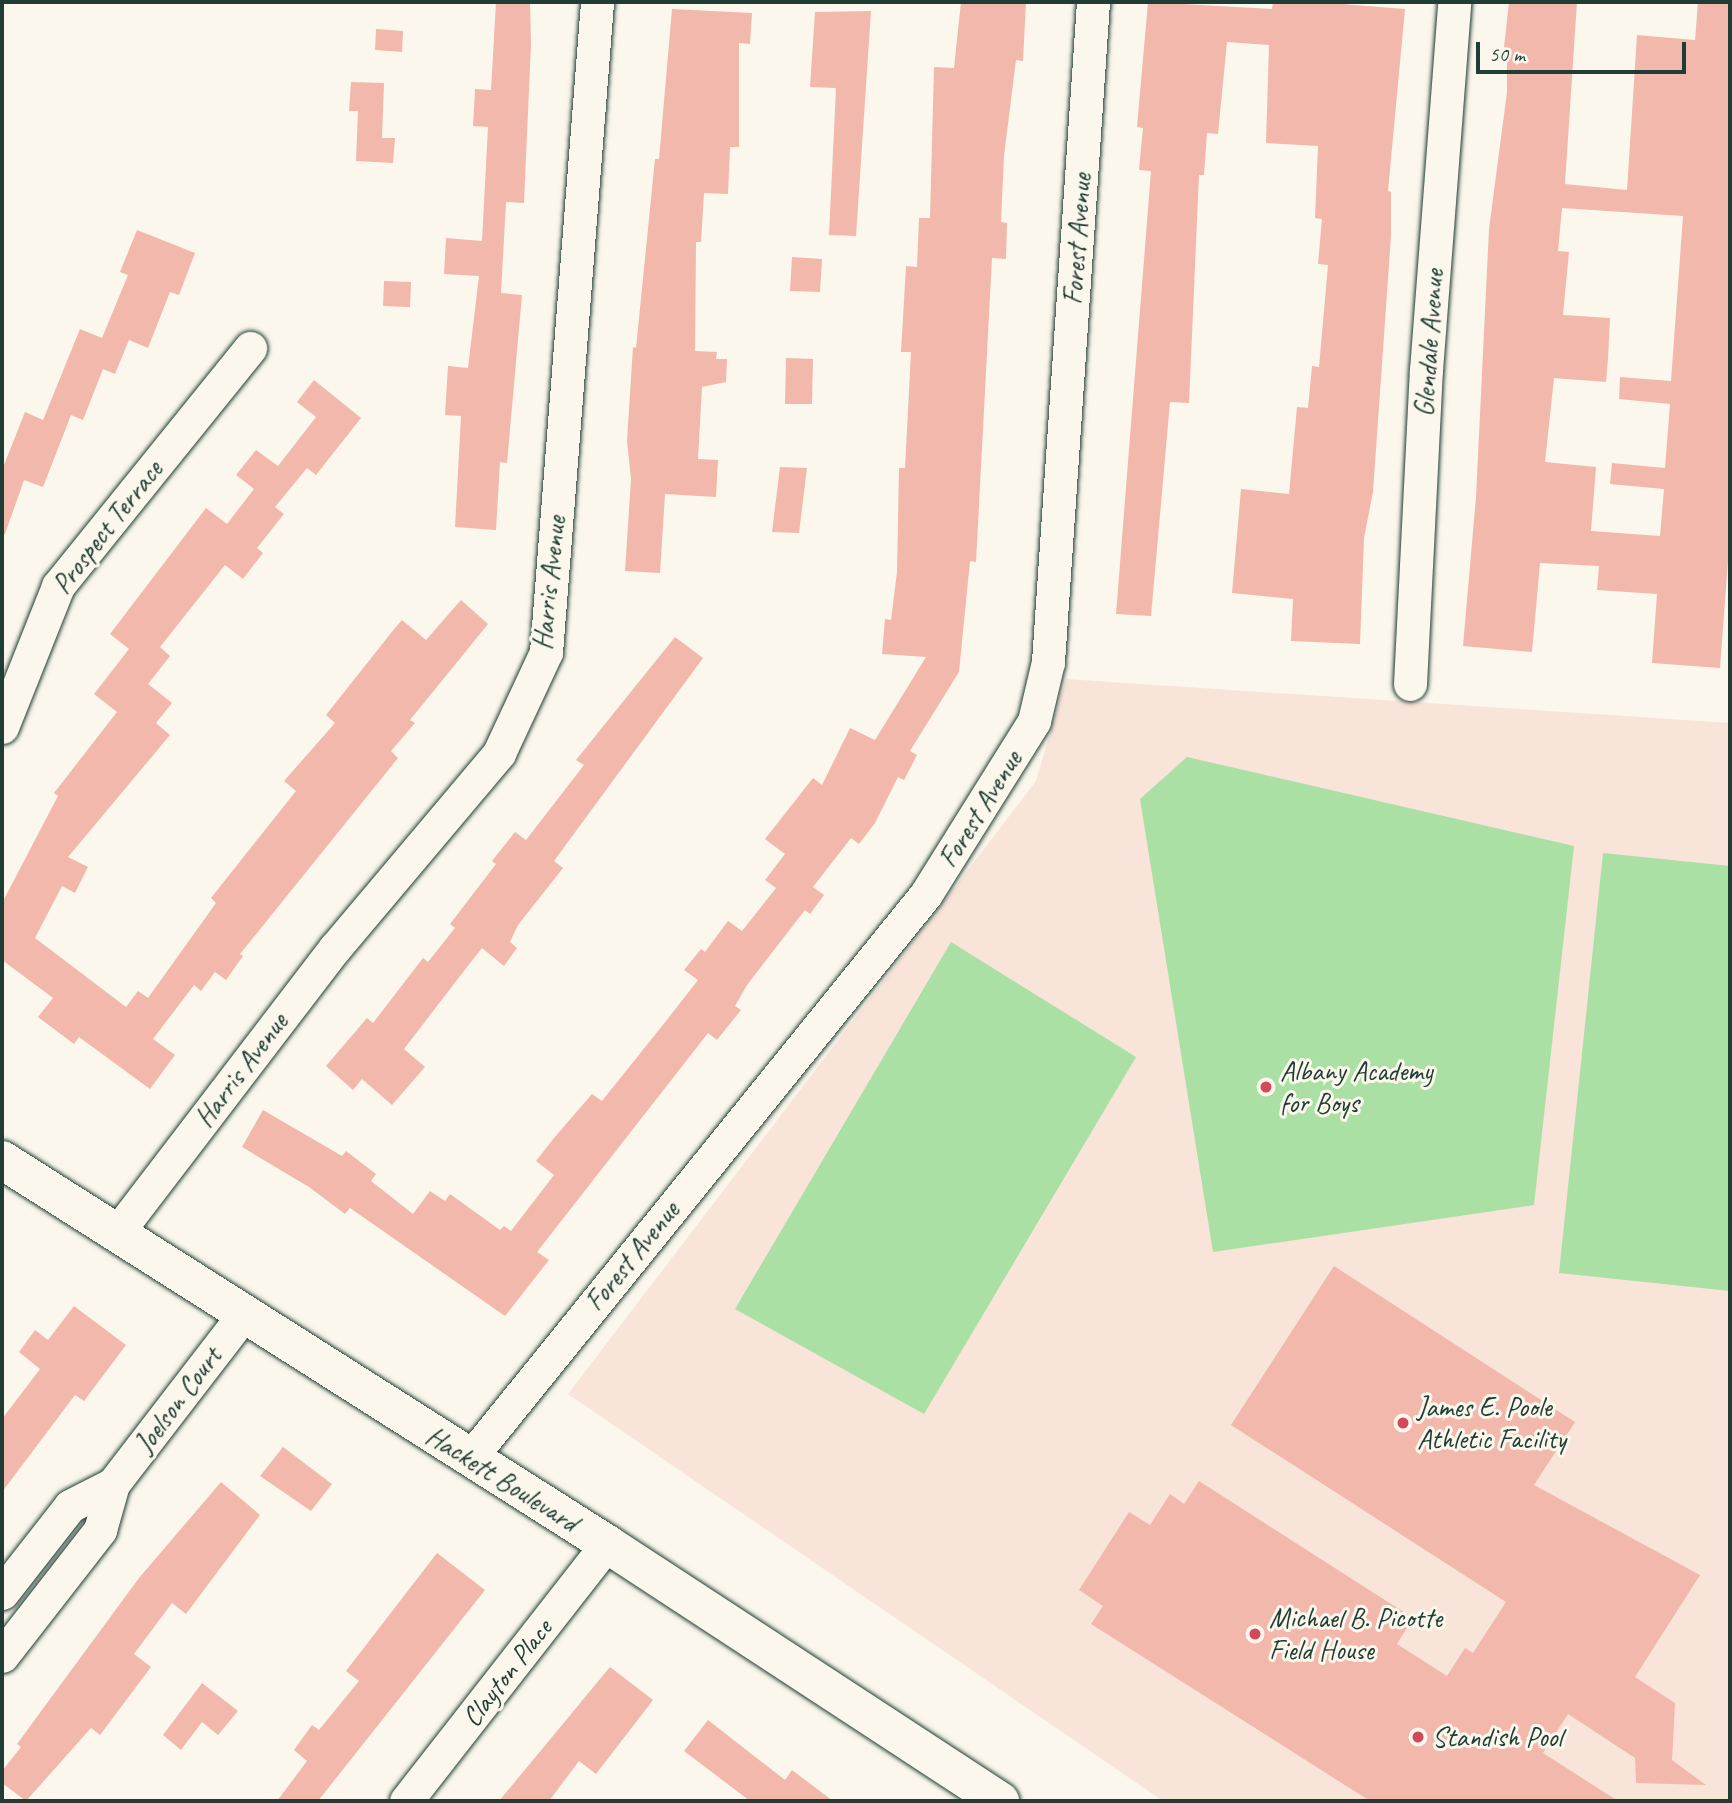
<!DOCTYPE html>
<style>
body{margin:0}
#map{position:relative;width:1732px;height:1803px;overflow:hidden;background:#fbf7ec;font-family:Caveat,sans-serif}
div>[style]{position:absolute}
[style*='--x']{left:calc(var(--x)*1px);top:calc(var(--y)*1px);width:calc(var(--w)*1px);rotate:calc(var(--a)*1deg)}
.built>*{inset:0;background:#f8e4d9}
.green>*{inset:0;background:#aae0a3}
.building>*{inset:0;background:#f2b8ac}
.roads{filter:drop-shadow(0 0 2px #1f3d34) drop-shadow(0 0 2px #1f3d34)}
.minor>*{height:33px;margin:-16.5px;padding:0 16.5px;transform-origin:16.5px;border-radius:16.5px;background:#fbf7ec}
.tertiary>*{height:38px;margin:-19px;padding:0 19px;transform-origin:19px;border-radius:19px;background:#fbf7ec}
.dots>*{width:19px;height:19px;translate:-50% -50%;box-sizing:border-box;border:4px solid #fbf7ec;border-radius:50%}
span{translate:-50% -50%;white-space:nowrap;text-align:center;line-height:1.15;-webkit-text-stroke:6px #fbf7ec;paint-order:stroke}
.street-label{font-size:28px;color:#1f3d34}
.poi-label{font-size:28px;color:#1f3d34}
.left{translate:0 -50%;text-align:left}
.frame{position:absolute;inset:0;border:4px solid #1f3d34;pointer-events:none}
.scale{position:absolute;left:1476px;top:42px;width:210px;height:32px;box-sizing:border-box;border:4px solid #1f3d34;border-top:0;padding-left:9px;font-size:21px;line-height:24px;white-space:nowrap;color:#1f3d34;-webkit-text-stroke:5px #fbf7ec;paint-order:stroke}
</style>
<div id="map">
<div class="built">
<i style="clip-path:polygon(1066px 679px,1730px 723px,1730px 1801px,1163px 1801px,568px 1394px,1036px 781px)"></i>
</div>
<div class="green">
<i style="clip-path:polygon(1187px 757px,1574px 846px,1534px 1205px,1213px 1252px,1140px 799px)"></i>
<i style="clip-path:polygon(1603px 853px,1730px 866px,1730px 1291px,1559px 1273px)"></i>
<i style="clip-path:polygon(951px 942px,1136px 1057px,924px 1414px,735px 1309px)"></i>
</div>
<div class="building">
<i style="clip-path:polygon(496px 2px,530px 2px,531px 44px,524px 203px,506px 202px,501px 293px,522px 295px,507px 463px,500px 462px,496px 530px,455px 527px,461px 416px,445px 415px,448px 366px,468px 368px,479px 276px,444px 274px,446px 238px,482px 241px,488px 127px,473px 126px,475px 89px,491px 90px)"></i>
<i style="clip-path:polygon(961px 2px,1026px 2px,1023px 61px,1016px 60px,1004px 156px,1001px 222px,1007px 223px,1006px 259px,992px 258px,976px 562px,970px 561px,959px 672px,910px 751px,917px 755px,904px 780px,898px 777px,875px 823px,859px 844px,851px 838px,813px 887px,824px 895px,810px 914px,805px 910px,747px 985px,735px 1006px,741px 1010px,717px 1040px,708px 1033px,537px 1252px,549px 1260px,505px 1316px,350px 1208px,345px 1214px,309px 1187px,242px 1147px,263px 1110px,342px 1156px,346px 1151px,376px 1174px,371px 1181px,413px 1214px,430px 1191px,445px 1201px,450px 1194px,500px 1230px,504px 1226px,511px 1231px,554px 1175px,536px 1161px,554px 1138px,592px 1094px,602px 1101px,666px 1021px,698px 980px,684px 970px,701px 949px,705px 952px,728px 921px,742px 931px,776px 888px,765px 880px,785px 854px,765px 839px,813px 778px,822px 785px,850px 728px,875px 740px,926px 657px,882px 654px,885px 619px,891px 620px,897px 572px,899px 468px,905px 468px,911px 352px,901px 352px,906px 266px,917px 267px,919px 218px,930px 218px,934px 67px,954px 68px)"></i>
<i style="clip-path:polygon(1148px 2px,1272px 9px,1273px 2px,1317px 2px,1405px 9px,1388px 191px,1391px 192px,1391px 236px,1373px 492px,1364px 538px,1360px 644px,1291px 641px,1293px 599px,1232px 593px,1241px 489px,1289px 494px,1297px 407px,1308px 408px,1312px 366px,1319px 367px,1328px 265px,1318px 264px,1322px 219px,1315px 218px,1318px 146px,1266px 143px,1269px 45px,1227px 42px,1218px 134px,1207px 133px,1204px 175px,1199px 175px,1189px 403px,1170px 402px,1151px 616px,1116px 614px,1151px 171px,1139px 170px,1143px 128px,1137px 127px)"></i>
<i style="clip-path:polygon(evenodd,1509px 2px,1577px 2px,1565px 184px,1627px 190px,1637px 35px,1695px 40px,1698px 2px,1730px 2px,1730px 534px,1720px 668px,1652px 663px,1657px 594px,1597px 590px,1599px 566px,1540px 563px,1532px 652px,1463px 646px,1476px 497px,1489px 229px,1507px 92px,1507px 48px,1504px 47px,1509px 2px,1562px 208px,1683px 216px,1671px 381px,1620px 377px,1619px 399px,1670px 404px,1665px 468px,1612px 463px,1610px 484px,1664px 489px,1660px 536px,1591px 531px,1596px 467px,1545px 462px,1554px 378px,1606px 382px,1608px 359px,1610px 318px,1563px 315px,1569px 252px,1558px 251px,1562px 208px)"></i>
<i style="clip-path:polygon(672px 9px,752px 13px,750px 44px,739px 43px,739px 147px,730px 147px,728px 194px,704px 193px,701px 242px,696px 242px,695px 351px,717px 352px,716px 359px,727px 359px,726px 382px,702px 387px,698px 459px,718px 460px,716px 497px,665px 494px,660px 573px,625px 571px,631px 479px,627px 441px,633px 347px,636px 348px,655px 159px,659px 159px)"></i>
<i style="clip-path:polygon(871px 11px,856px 236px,829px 235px,836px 88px,810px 87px,815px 12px)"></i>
<i style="clip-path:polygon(376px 29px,403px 31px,402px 52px,375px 50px)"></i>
<i style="clip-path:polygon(351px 82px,384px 83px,382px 138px,395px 138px,393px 163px,356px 161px,358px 111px,349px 111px)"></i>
<i style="clip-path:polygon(137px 230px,195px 253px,179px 295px,170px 292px,148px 348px,129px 340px,115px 374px,103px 369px,83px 420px,71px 415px,43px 487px,24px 480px,5px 534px,2px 534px,2px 470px,25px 412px,43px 420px,80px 329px,102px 338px,128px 275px,120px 272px)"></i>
<i style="clip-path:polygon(792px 257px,822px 259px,820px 292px,790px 291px)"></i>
<i style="clip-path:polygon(384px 281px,411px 282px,410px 307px,383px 306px)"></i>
<i style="clip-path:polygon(786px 358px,813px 359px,812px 404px,785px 404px)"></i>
<i style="clip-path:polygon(314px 380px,361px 418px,316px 475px,307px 468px,275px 507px,284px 514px,257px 548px,263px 553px,243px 579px,225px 565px,160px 647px,170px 656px,148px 684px,172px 703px,156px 723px,170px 735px,68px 857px,88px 867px,75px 893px,62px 886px,35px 938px,126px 1007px,138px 991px,148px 998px,216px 903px,211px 898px,296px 791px,284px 781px,335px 723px,326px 715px,395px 628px,402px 620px,426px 640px,461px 600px,488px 624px,410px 720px,415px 723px,391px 751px,398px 758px,240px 954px,243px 956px,226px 980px,215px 972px,201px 991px,194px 985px,153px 1039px,175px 1055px,150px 1089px,79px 1037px,74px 1044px,38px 1017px,53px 998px,2px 960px,2px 903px,58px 796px,54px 793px,117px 712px,94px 694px,129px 649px,110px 634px,206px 508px,227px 524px,254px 489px,236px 475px,256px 450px,278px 466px,316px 417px,297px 402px)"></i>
<i style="clip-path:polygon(780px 467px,807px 468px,799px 533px,772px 532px)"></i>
<i style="clip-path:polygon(675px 637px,703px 658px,554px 861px,563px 868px,518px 925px,510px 942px,517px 948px,504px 966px,482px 948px,467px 967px,404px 1049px,425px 1067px,392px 1105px,362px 1079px,353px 1090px,326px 1066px,367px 1018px,373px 1023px,423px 958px,428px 962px,455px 928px,450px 924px,496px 864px,492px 861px,515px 832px,526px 840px,584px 765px,576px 760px)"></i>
<i style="clip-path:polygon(1334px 1266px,1575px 1422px,1534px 1485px,1700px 1575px,1635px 1677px,1675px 1703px,1672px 1760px,1706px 1785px,1636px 1783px,1635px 1758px,1568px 1714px,1543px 1753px,1618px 1801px,1370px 1801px,1091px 1624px,1103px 1606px,1079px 1590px,1129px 1512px,1150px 1525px,1170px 1494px,1184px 1504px,1199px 1481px,1413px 1618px,1397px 1644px,1447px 1676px,1465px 1648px,1473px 1653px,1506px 1602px,1231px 1425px)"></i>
<i style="clip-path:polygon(74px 1306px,126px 1345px,84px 1401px,75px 1395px,2px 1492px,2px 1419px,40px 1369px,19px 1352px,35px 1330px,48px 1340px)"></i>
<i style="clip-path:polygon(283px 1447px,332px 1484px,311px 1511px,260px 1476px)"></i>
<i style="clip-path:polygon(221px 1482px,260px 1515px,186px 1614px,172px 1603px,134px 1654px,151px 1667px,100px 1735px,91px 1728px,26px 1801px,2px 1783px,2px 1771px,21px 1747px,17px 1744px,139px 1578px)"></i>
<i style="clip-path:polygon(437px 1553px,485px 1590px,318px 1801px,277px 1801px,307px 1761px,294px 1750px,312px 1725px,319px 1730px,359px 1681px,346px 1671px)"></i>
<i style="clip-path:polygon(610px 1667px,653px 1700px,596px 1774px,579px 1761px,549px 1801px,499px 1801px)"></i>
<i style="clip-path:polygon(202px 1683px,238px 1711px,218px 1735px,202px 1722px,181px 1750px,163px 1735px)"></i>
<i style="clip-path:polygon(708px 1720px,785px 1780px,792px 1770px,833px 1801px,750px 1801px,684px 1751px)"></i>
</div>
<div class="roads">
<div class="minor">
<i style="--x:1410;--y:684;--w:314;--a:-87.1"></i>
<i style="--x:1426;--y:370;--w:369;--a:-85.6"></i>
<i style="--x:2;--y:727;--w:152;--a:-68.3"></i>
<i style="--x:58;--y:586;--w:306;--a:-51.1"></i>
<i style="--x:116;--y:1234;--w:360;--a:-52.6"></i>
<i style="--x:335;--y:948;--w:255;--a:-49.9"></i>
<i style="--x:499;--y:753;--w:111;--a:-65"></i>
<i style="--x:546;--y:652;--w:652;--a:-85.51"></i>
<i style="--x:470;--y:1458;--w:725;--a:-51.04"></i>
<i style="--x:926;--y:894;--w:204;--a:-58"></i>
<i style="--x:1034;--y:721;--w:61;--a:-76.7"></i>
<i style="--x:1048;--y:662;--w:662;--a:-86.1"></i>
<i style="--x:2;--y:1593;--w:110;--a:-52"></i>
<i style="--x:70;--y:1506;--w:48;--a:-27.1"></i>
<i style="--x:2;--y:1656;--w:160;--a:-52.1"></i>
<i style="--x:100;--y:1530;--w:48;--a:-74.2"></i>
<i style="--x:113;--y:1484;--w:213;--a:-52.4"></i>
<i style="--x:406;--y:1801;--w:326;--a:-52"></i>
</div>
<div class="tertiary">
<i style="--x:2;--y:1160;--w:717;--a:32.4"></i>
<i style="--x:607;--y:1544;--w:470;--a:33.2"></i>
</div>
</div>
<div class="dots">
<i style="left:1266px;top:1087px;background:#d1495b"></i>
<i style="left:1403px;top:1423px;background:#d1495b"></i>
<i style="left:1255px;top:1634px;background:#d1495b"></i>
<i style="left:1418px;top:1737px;background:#d1495b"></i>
</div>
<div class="street-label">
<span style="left:1077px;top:239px;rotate:-86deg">Forest Avenue</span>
<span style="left:1429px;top:343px;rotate:-86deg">Glendale Avenue</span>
<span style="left:107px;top:527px;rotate:-52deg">Prospect Terrace</span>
<span style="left:549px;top:583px;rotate:-84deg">Harris Avenue</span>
<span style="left:980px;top:809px;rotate:-58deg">Forest Avenue</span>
<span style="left:241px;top:1070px;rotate:-53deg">Harris Avenue</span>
<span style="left:632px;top:1256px;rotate:-51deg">Forest Avenue</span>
<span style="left:178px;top:1400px;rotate:-53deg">Joelson Court</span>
<span style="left:502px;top:1479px;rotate:32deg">Hackett Boulevard</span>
<span style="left:507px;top:1673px;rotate:-52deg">Clayton Place</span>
</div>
<div class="poi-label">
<span class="left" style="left:1280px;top:1087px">Albany Academy<br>for Boys</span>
<span class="left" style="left:1417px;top:1423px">James E. Poole<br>Athletic Facility</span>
<span class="left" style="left:1269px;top:1634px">Michael B. Picotte<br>Field House</span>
<span class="left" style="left:1432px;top:1737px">Standish Pool</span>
</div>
<div class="frame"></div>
<div class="scale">50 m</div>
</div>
